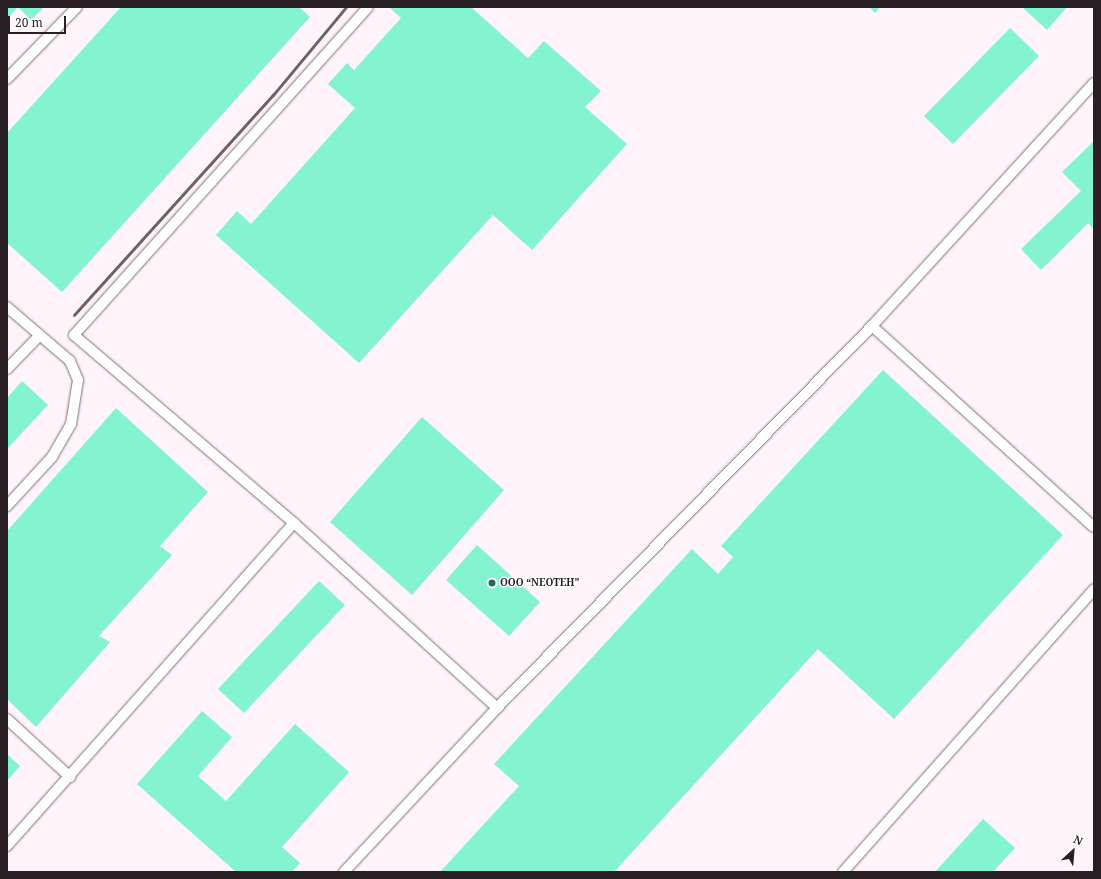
<!DOCTYPE html>
<meta charset="utf-8">
<style>
body{margin:0}
#map{position:relative;width:1101px;height:879px;overflow:hidden;background:#fef4f9;font-family:"Noto Serif",serif}
div>[style]{position:absolute}
[style*='--x']{left:calc(var(--x)*1px);top:calc(var(--y)*1px);width:calc(var(--w)*1px);rotate:calc(var(--a)*1deg)}
.building>*{inset:0;background:#83f3d2}
.roads{filter:drop-shadow(0 0 1px #826c78) drop-shadow(0 0 1px #826c78)}
.lane>*{height:10px;margin:-5px;padding:0 5px;transform-origin:5px;border-radius:5px;background:#fff}
.rail>*{height:3px;margin:-1.5px;padding:0 1.5px;transform-origin:1.5px;border-radius:1.5px;background:#6b6267}
.dots>*{width:11px;height:11px;translate:-50% -50%;box-sizing:border-box;border:2px solid #fff;border-radius:50%}
span{translate:-50% -50%;white-space:nowrap;text-align:center;line-height:1.15;-webkit-text-stroke:3px #fff;paint-order:stroke}
.poi-label{font-size:10px;color:#281f24;font-weight:700}
.left{translate:0 -50%;text-align:left}
.frame{position:absolute;inset:0;border:8px solid #281f24;pointer-events:none}
.north{position:absolute;left:1053px;top:831px;width:40px;height:40px;-webkit-text-stroke:3px #fff;paint-order:stroke;rotate:26deg;font-size:11px;font-weight:700;line-height:16px;text-align:center;color:#281f24}
.north::after{content:'';display:block;margin:auto;width:14px;height:18px;background:#281f24;clip-path:polygon(50% 0,100% 100%,50% 72%,0 100%)}
.scale{position:absolute;left:8px;top:16px;width:58px;height:18px;box-sizing:border-box;border:2px solid #281f24;border-top:0;padding-left:5px;font-size:12px;line-height:14px;white-space:nowrap;color:#281f24;-webkit-text-stroke:3px #fff;paint-order:stroke}
</style>
<div id="map">
<div class="building">
<i style="clip-path:polygon(7px 7px,44px 7px,31px 20px,18px 7px,7px 19px)"></i>
<i style="clip-path:polygon(121px 7px,299px 7px,310px 17px,62px 292px,7px 243px,7px 133px)"></i>
<i style="clip-path:polygon(389px 7px,471px 7px,528px 58px,544px 41px,601px 91px,585px 107px,627px 144px,532px 250px,493px 215px,359px 363px,216px 235px,237px 211px,251px 224px,355px 108px,328px 84px,347px 63px,354px 70px,401px 18px)"></i>
<i style="clip-path:polygon(869px 7px,880px 7px,875px 13px)"></i>
<i style="clip-path:polygon(1022px 7px,1067px 7px,1047px 30px)"></i>
<i style="clip-path:polygon(1010px 28px,1039px 56px,953px 144px,924px 116px)"></i>
<i style="clip-path:polygon(1094px 141px,1094px 229px,1088px 223px,1041px 270px,1021px 249px,1081px 191px,1062px 172px)"></i>
<i style="clip-path:polygon(883px 370px,1063px 535px,894px 719px,818px 649px,614px 872px,440px 872px,519px 786px,494px 764px,692px 549px,718px 574px,733px 557px,721px 546px)"></i>
<i style="clip-path:polygon(22px 381px,48px 405px,7px 449px,7px 398px)"></i>
<i style="clip-path:polygon(116px 408px,208px 492px,160px 546px,172px 555px,99px 636px,110px 642px,36px 727px,7px 699px,7px 531px)"></i>
<i style="clip-path:polygon(422px 417px,504px 490px,412px 595px,330px 522px)"></i>
<i style="clip-path:polygon(477px 545px,540px 602px,509px 636px,446px 580px)"></i>
<i style="clip-path:polygon(319px 581px,345px 605px,244px 713px,218px 689px)"></i>
<i style="clip-path:polygon(202px 711px,232px 737px,198px 776px,226px 801px,295px 724px,349px 772px,282px 847px,300px 863px,292px 872px,236px 872px,137px 784px)"></i>
<i style="clip-path:polygon(7px 754px,20px 766px,7px 781px)"></i>
<i style="clip-path:polygon(983px 819px,1015px 848px,993px 872px,935px 872px)"></i>
</div>
<div class="roads">
<div class="lane">
<i style="--x:7;--y:79;--w:100;--a:-45.8"></i>
<i style="--x:7;--y:307;--w:83;--a:40.6"></i>
<i style="--x:70;--y:361;--w:21;--a:67"></i>
<i style="--x:78;--y:380;--w:45;--a:99"></i>
<i style="--x:71;--y:424;--w:38;--a:120"></i>
<i style="--x:52;--y:457;--w:67;--a:132.6"></i>
<i style="--x:872;--y:326;--w:329;--a:-47.6"></i>
<i style="--x:7;--y:369;--w:47;--a:-45.9"></i>
<i style="--x:294;--y:523;--w:289;--a:-139.5"></i>
<i style="--x:74;--y:335;--w:440;--a:-48.1"></i>
<i style="--x:7;--y:719;--w:86;--a:42.6"></i>
<i style="--x:7;--y:846;--w:432;--a:-48.4"></i>
<i style="--x:294;--y:523;--w:275;--a:42.3"></i>
<i style="--x:497;--y:708;--w:535;--a:-45.53"></i>
<i style="--x:872;--y:326;--w:299;--a:42.2"></i>
<i style="--x:344;--y:872;--w:224;--a:-47"></i>
<i style="--x:843;--y:872;--w:378;--a:-48.4"></i>
</div>
</div>
<div class="rail">
<i style="--x:74;--y:315;--w:297;--a:-47.9"></i>
<i style="--x:273;--y:95;--w:114;--a:-50.3"></i>
</div>
<div class="dots">
<i style="left:492px;top:583px;background:#266755"></i>
</div>
<div class="poi-label">
<span class="left" style="left:500px;top:583px">OOO “NEOTEH”</span>
</div>
<div class="frame"></div>
<div class="north">N</div>
<div class="scale">20 m</div>
</div>
